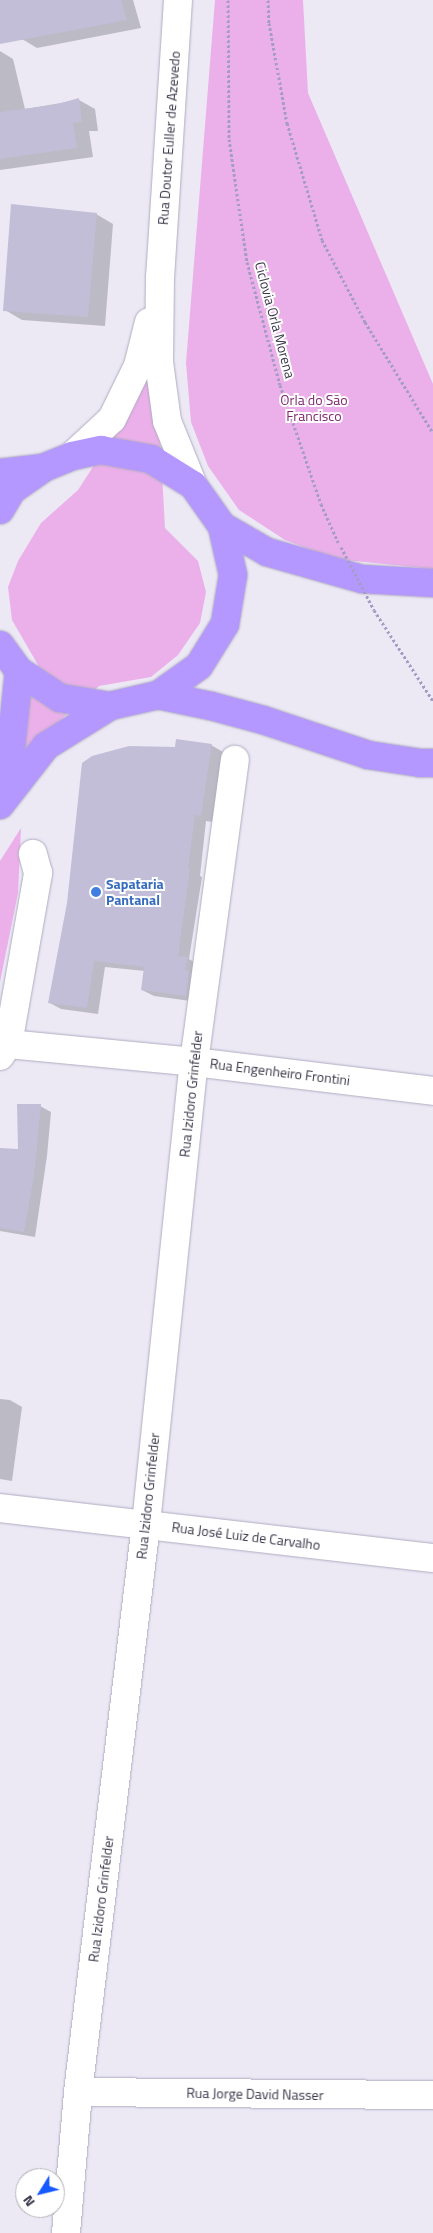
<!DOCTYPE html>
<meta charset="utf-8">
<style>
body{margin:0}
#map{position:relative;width:433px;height:2233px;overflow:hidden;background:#ece9f5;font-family:"Titillium Web",sans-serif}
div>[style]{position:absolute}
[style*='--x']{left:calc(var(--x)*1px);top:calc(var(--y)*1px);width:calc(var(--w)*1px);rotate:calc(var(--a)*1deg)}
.green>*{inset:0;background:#ebb0ea}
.shadow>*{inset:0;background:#0003}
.building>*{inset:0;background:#c2bed7}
.path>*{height:3px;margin-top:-1.5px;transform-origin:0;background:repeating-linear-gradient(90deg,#a49cc3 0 2.5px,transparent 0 5px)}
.roads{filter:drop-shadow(0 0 1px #b0abc1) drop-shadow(0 0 1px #b0abc1)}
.minor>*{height:28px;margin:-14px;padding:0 14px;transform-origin:14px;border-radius:14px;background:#fff}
.tertiary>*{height:28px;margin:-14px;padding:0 14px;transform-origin:14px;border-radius:14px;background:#fff}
.primary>*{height:28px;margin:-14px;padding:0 14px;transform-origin:14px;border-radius:14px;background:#b498ff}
.path-bridge>*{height:3px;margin-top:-1.5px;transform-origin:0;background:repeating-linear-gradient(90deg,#a49cc3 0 2.5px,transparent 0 5px)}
.dots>*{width:14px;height:14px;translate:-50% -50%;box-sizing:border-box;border:2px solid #fff;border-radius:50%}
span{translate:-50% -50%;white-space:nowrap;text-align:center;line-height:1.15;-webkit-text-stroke:4px #fff;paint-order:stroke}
.street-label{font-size:14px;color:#3a3749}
.park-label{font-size:14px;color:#7e276e}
.shop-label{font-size:14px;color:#366cbe;font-weight:700}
.left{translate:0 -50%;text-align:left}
.north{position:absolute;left:15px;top:2168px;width:50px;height:50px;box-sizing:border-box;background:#fff;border:1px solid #b0afb6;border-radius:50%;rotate:234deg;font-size:14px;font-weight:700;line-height:20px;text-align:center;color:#3a3749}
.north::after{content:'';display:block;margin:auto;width:18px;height:22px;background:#165aff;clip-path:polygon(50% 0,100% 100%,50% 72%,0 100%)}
</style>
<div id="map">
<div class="green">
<i style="clip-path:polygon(215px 0,303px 0,308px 93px,433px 384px,433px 569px,336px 559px,285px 540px,239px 510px,208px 466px,191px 422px,186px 363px)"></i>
<i style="clip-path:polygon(154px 327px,165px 528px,198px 561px,206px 592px,200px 623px,178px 655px,151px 677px,99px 686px,15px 760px,38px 665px,12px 620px,8px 587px,18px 561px,41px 523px,78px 490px,120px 425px)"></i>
<i style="clip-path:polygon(21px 828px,18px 893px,0 982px,0 861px)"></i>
</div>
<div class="shadow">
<i style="clip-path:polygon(19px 0,133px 0,141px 28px,37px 48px,22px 39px)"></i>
<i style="clip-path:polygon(0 51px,13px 59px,25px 109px,79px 100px,95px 109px,98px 131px,89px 131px,93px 157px,0 170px)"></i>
<i style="clip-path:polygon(96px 214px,113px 224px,105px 326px,22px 320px,5px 310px)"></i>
<i style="clip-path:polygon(211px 745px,223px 752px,213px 822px,206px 821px,200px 876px,202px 877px,189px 959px,199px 965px,198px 1002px,154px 996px,142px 990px,145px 971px,105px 967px,98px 1014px,61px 1009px,50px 1003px,176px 749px)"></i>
<i style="clip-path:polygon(40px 1106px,51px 1112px,47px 1156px,35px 1237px,0 1231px,0 1150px,19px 1150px)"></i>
<i style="clip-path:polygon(0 1399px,10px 1400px,22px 1407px,12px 1481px,0 1479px)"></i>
</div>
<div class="building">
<i style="clip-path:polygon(0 0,121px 0,127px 20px,0 44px)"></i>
<i style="clip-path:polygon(79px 98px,82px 122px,73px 123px,77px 148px,0 159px,0 112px,54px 105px)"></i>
<i style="clip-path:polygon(11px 204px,97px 213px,88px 317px,3px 311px)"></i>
<i style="clip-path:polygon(176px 739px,212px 744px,201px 816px,195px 815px,188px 869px,190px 869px,178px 956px,188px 957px,185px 970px,189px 971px,186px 996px,141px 990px,144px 967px,94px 961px,87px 1008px,48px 1003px,67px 903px,82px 763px,92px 756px,129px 746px,175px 747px)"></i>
<i style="clip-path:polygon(17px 1104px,41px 1104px,34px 1176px,24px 1232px,0 1228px,0 1148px,18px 1149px)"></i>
</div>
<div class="path">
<i style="--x:228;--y:0;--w:139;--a:89.6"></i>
<i style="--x:229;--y:139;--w:124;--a:81.7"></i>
<i style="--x:247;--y:262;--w:127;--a:75"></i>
<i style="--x:280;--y:385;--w:126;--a:71"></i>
<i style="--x:321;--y:504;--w:42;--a:65.9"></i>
<i style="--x:268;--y:0;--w:23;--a:88"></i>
<i style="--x:269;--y:23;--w:102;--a:79.8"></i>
<i style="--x:287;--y:123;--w:122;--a:73.3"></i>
<i style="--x:322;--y:240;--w:93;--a:62.3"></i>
<i style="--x:365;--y:322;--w:130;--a:58.5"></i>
</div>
<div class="roads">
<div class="minor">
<i style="--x:8;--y:1044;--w:187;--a:5.5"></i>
<i style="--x:194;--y:1062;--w:241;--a:6.9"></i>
<i style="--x:0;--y:1056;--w:14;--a:-56"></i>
<i style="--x:8;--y:1044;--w:174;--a:-80"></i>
<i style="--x:38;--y:873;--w:20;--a:-105"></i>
<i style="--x:0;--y:1508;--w:436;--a:6.6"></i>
<i style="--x:78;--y:2092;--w:355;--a:0.5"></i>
<i style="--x:66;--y:2233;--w:142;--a:-85.1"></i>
<i style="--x:78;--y:2092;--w:572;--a:-83.17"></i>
<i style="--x:146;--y:1524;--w:464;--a:-84.1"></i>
<i style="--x:194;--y:1062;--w:305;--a:-82.3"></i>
</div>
<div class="tertiary">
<i style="--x:178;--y:0;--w:278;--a:93.7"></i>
<i style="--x:160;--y:277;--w:85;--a:90.7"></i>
<i style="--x:159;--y:362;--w:60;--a:82.3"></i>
<i style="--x:167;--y:421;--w:69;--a:67.9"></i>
<i style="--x:72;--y:456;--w:54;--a:-42.8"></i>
<i style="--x:112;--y:419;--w:59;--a:-63.9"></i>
<i style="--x:138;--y:366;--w:45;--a:-76"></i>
</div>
<div class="primary">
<i style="--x:0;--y:473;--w:42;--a:-6.8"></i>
<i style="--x:0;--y:510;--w:23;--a:-59"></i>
<i style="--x:12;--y:490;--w:38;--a:-35"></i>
<i style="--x:43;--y:468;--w:31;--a:-22"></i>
<i style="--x:72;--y:456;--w:30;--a:-12"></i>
<i style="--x:101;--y:450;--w:51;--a:10.2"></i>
<i style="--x:151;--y:459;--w:49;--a:31.8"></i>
<i style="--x:193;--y:485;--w:50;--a:54.7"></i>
<i style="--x:222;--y:526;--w:50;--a:77.3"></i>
<i style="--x:233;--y:575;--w:50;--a:99.3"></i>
<i style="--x:225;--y:624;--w:49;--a:121.8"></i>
<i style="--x:199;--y:666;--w:50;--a:144.7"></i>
<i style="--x:158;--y:695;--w:49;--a:167.1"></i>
<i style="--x:110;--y:706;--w:51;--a:-170.9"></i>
<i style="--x:60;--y:698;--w:49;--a:-146.6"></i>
<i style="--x:19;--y:671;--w:32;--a:-126"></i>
<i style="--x:222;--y:526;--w:52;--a:30"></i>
<i style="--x:267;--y:552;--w:99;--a:15.9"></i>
<i style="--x:362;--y:579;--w:71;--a:3.2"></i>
<i style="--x:158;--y:695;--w:54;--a:11.7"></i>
<i style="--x:211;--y:706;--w:54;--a:15.1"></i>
<i style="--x:263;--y:720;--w:111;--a:18.4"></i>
<i style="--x:368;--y:755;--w:53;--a:8.7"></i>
<i style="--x:420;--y:763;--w:13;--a:0"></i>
<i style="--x:0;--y:787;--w:32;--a:-72"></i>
<i style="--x:10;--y:757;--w:86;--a:-84"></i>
<i style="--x:0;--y:805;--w:75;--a:-52.1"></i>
<i style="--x:46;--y:746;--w:75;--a:-32"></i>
</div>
</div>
<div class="path-bridge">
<i style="--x:341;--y:547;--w:71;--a:62.4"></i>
<i style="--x:374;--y:610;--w:108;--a:57"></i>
</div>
<div class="dots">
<i style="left:96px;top:892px;background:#3f7fe0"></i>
</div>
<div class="street-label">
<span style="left:169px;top:138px;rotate:-86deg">Rua Doutor Euller de Azevedo</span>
<span style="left:275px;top:320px;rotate:75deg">Ciclovia Orla Morena</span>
<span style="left:280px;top:1072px;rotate:7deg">Rua Engenheiro Frontini</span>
<span style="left:191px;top:1094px;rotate:-84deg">Rua Izidoro Grinfelder</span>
<span style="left:148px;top:1496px;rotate:-84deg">Rua Izidoro Grinfelder</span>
<span style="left:246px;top:1536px;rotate:7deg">Rua José Luiz de Carvalho</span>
<span style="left:101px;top:1899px;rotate:-83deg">Rua Izidoro Grinfelder</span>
<span style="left:255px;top:2094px;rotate:1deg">Rua Jorge David Nasser</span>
</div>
<div class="park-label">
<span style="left:314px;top:408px">Orla do São<br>Francisco</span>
</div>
<div class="shop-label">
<span class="left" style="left:106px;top:892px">Sapataria<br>Pantanal</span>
</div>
<div class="north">N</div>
</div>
